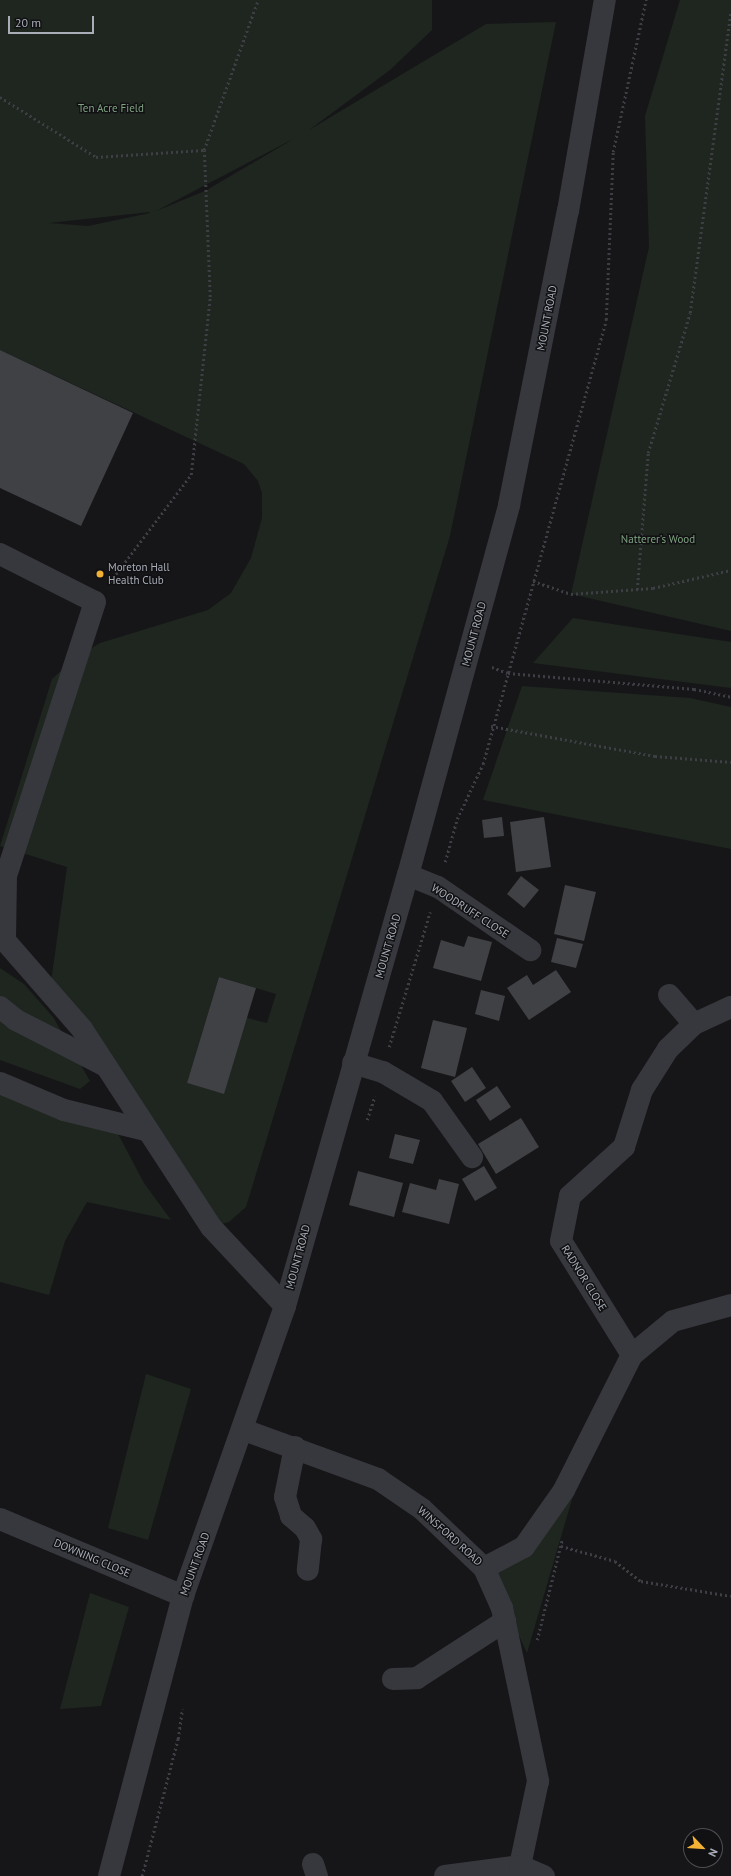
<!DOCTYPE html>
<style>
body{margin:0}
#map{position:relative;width:731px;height:1876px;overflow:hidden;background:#161618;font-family:"PT Sans",sans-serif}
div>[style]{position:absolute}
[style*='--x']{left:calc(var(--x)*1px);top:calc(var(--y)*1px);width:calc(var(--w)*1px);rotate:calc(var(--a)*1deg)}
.green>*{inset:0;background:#1e261f}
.building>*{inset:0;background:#404145}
.path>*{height:2.5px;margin-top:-1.25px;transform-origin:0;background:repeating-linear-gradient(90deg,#3d3f44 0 2px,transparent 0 5px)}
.minor>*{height:22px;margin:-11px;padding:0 11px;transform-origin:11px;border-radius:11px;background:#37383d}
.dots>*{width:11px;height:11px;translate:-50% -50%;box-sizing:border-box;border:2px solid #111113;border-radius:50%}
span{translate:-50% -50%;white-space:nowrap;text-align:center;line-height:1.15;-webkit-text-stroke:3px #111113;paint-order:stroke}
.park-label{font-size:11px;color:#7fa381}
.street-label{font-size:11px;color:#a8adb8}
.poi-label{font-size:11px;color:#a8adb8}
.left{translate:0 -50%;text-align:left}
.north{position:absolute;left:683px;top:1828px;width:40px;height:40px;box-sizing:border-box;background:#111113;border:1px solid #4d4f55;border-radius:50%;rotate:115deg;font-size:11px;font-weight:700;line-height:16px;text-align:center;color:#a8adb8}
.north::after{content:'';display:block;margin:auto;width:14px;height:18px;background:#f2b134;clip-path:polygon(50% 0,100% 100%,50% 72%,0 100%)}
.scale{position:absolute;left:8px;top:16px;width:86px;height:18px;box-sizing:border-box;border:2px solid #a8adb8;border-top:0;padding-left:5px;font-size:12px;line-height:14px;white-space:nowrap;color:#a8adb8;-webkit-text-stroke:3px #111113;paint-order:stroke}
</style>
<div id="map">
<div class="green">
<i style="clip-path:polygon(evenodd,0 0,432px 0,432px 30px,390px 70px,309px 130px,486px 24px,556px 22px,450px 536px,246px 1207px,229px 1222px,211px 1227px,157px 1153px,166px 1138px,135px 1117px,51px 982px,67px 867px,0 846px,52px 679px,74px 659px,100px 643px,208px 610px,231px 593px,251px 558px,262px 518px,262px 493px,258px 481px,244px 464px,0 350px,0 0,295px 138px,205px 191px,156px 211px,295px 138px,0 0,150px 213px,88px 226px,49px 223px,150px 212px,150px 213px,0 0,219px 977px,276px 994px,267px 1023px,240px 1016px,217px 1092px,187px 1083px,219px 977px)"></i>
<i style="clip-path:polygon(680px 0,731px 0,731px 631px,571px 594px,649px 247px,645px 116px)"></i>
<i style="clip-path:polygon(573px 618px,731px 642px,731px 688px,533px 663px)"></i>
<i style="clip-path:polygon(522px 686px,690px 698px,731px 707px,731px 849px,483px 800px)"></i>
<i style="clip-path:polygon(0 968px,24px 984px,53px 1017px,90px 1081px,80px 1089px,0 1060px)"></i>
<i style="clip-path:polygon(0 1077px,117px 1132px,144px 1183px,171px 1220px,87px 1202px,65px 1241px,49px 1295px,0 1282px)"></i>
<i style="clip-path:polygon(146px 1374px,191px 1389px,148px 1540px,108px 1528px)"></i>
<i style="clip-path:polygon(580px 1472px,527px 1653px,487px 1566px,524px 1547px)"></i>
<i style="clip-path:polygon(90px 1593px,129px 1607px,101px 1706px,60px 1709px)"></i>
</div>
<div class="building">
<i style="clip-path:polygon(0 350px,133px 413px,81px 526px,0 488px)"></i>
<i style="clip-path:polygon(502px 817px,504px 836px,484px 838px,482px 820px)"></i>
<i style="clip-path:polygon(544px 817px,551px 867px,516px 872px,510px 822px)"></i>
<i style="clip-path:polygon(521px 876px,539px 890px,524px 908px,507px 894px)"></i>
<i style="clip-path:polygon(565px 885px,596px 892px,584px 941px,554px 934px)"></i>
<i style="clip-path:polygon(468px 936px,492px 942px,481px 981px,433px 968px,441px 940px,464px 947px)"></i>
<i style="clip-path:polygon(557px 938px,583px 944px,576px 968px,551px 962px)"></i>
<i style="clip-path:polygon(556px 970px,571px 992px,529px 1020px,507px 988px,527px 975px,533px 985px)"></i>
<i style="clip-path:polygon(219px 977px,256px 988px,224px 1094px,187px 1083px)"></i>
<i style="clip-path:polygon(481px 990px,505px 996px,499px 1021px,475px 1014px)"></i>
<i style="clip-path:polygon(433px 1020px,467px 1028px,455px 1077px,421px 1068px)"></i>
<i style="clip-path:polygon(472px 1067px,486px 1088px,465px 1102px,451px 1081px)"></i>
<i style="clip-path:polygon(497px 1086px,511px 1107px,490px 1121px,476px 1100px)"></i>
<i style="clip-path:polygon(521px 1118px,539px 1147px,496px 1174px,478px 1144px)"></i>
<i style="clip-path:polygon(395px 1134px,420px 1140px,413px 1164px,389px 1158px)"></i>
<i style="clip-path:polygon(484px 1166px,497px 1188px,475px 1201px,462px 1179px)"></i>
<i style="clip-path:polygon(358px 1171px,403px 1183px,394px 1217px,349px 1205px)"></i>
<i style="clip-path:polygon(439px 1179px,459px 1184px,449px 1224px,402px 1212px,410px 1183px,436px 1190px)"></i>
</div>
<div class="path">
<i style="--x:0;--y:97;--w:113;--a:32"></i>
<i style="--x:96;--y:157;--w:108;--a:-3.7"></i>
<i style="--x:533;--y:581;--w:40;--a:18.9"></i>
<i style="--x:571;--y:594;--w:82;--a:-4.2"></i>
<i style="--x:653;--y:588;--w:80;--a:-13"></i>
<i style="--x:110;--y:582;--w:134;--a:-52.9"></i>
<i style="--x:191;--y:475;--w:179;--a:-83.9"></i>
<i style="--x:210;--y:297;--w:147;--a:-92.3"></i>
<i style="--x:204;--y:150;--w:159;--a:-70.2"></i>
<i style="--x:637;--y:590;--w:137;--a:-85.4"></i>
<i style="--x:648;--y:453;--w:146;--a:-73.3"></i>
<i style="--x:690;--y:313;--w:305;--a:-82.3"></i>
<i style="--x:492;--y:667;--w:17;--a:21"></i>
<i style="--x:508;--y:673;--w:187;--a:4.9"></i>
<i style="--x:694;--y:689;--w:38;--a:12"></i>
<i style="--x:491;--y:726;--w:167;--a:10.4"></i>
<i style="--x:655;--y:756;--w:76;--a:4.5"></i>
<i style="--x:445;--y:862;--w:45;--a:-74.4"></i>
<i style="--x:457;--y:819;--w:61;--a:-64.7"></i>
<i style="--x:483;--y:764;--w:461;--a:-74.5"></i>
<i style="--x:606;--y:320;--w:168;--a:-87.6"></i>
<i style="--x:613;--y:152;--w:156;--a:-77.8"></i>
<i style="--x:389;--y:1047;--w:141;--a:-73.1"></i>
<i style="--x:367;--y:1120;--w:25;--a:-72"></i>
<i style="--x:561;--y:1546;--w:56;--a:15.5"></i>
<i style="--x:615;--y:1561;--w:33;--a:38"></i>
<i style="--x:641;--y:1581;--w:91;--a:9.5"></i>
<i style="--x:537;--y:1640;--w:103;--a:-76"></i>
<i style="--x:142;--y:1876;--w:142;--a:-75.3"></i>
<i style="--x:178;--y:1739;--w:30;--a:-82"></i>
</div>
<div class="minor">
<i style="--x:0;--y:554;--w:106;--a:26.8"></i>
<i style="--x:95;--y:602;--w:288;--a:108"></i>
<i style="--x:6;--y:876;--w:62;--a:90.9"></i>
<i style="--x:408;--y:875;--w:32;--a:22"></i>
<i style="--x:438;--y:887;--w:112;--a:34.4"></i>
<i style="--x:0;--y:935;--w:125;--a:48.9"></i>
<i style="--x:82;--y:1029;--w:236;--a:56.9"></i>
<i style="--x:211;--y:1227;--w:108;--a:46.9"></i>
<i style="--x:669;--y:995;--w:38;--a:49"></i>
<i style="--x:694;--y:1024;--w:40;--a:-25"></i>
<i style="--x:0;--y:1007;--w:21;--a:39"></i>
<i style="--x:16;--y:1020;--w:99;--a:27.1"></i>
<i style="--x:353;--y:1063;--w:31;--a:17"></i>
<i style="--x:383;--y:1072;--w:57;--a:30.6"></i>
<i style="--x:432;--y:1101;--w:69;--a:54.5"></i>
<i style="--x:0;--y:1083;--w:69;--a:22.9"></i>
<i style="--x:64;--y:1110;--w:83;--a:13.9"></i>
<i style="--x:632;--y:1355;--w:134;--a:-121.9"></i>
<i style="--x:561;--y:1241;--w:46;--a:-78.7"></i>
<i style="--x:570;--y:1196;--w:73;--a:-42.2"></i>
<i style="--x:624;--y:1147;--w:60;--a:-72.5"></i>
<i style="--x:642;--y:1090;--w:49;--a:-57.6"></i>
<i style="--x:668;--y:1049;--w:36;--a:-44"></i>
<i style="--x:244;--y:1430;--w:143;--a:20.1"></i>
<i style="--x:378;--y:1479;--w:53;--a:34.3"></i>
<i style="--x:422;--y:1509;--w:86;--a:43.6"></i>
<i style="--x:484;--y:1568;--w:44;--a:65.8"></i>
<i style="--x:502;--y:1608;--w:177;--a:78.2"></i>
<i style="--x:538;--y:1781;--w:87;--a:102"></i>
<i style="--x:295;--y:1447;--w:51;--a:101.3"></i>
<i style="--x:285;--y:1497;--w:20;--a:72"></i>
<i style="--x:291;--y:1516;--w:18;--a:41"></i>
<i style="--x:305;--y:1528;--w:13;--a:61"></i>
<i style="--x:311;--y:1539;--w:31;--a:96"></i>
<i style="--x:0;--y:1519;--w:199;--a:22.8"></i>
<i style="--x:484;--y:1568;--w:45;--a:-27.7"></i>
<i style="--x:524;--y:1547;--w:70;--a:-54.9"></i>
<i style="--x:564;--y:1490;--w:151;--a:-63.3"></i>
<i style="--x:632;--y:1355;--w:53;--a:-39.7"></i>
<i style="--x:673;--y:1321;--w:60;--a:-15.4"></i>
<i style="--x:393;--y:1679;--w:24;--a:-2"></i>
<i style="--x:417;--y:1678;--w:105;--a:-32.9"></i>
<i style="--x:313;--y:1864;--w:13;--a:72"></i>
<i style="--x:109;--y:1876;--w:290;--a:-75.2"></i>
<i style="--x:183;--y:1596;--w:307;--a:-70.6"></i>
<i style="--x:285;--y:1306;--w:448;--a:-74.1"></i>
<i style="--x:408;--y:875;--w:384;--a:-74.7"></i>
<i style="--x:509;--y:505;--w:300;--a:-78.7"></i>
<i style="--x:568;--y:211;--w:214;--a:-80.1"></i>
<i style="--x:445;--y:1876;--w:76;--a:-7.6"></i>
<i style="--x:520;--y:1866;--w:26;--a:23"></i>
</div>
<div class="dots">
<i style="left:100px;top:574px;background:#f2b134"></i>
</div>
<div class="park-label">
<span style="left:111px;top:108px">Ten Acre Field</span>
<span style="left:658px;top:539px">Natterer's Wood</span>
</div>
<div class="street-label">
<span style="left:547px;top:318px;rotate:-79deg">MOUNT ROAD</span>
<span style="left:474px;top:634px;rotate:-75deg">MOUNT ROAD</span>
<span style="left:470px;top:911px;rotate:33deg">WOODRUFF CLOSE</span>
<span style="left:388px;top:946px;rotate:-74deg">MOUNT ROAD</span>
<span style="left:298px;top:1257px;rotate:-75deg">MOUNT ROAD</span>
<span style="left:584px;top:1278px;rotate:58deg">RADNOR CLOSE</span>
<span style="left:450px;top:1536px;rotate:42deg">WINSFORD ROAD</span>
<span style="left:92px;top:1558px;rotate:23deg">DOWNING CLOSE</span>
<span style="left:195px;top:1564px;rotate:-70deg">MOUNT ROAD</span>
</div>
<div class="poi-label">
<span class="left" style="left:108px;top:574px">Moreton Hall<br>Health Club</span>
</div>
<div class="north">N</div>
<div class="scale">20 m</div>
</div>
